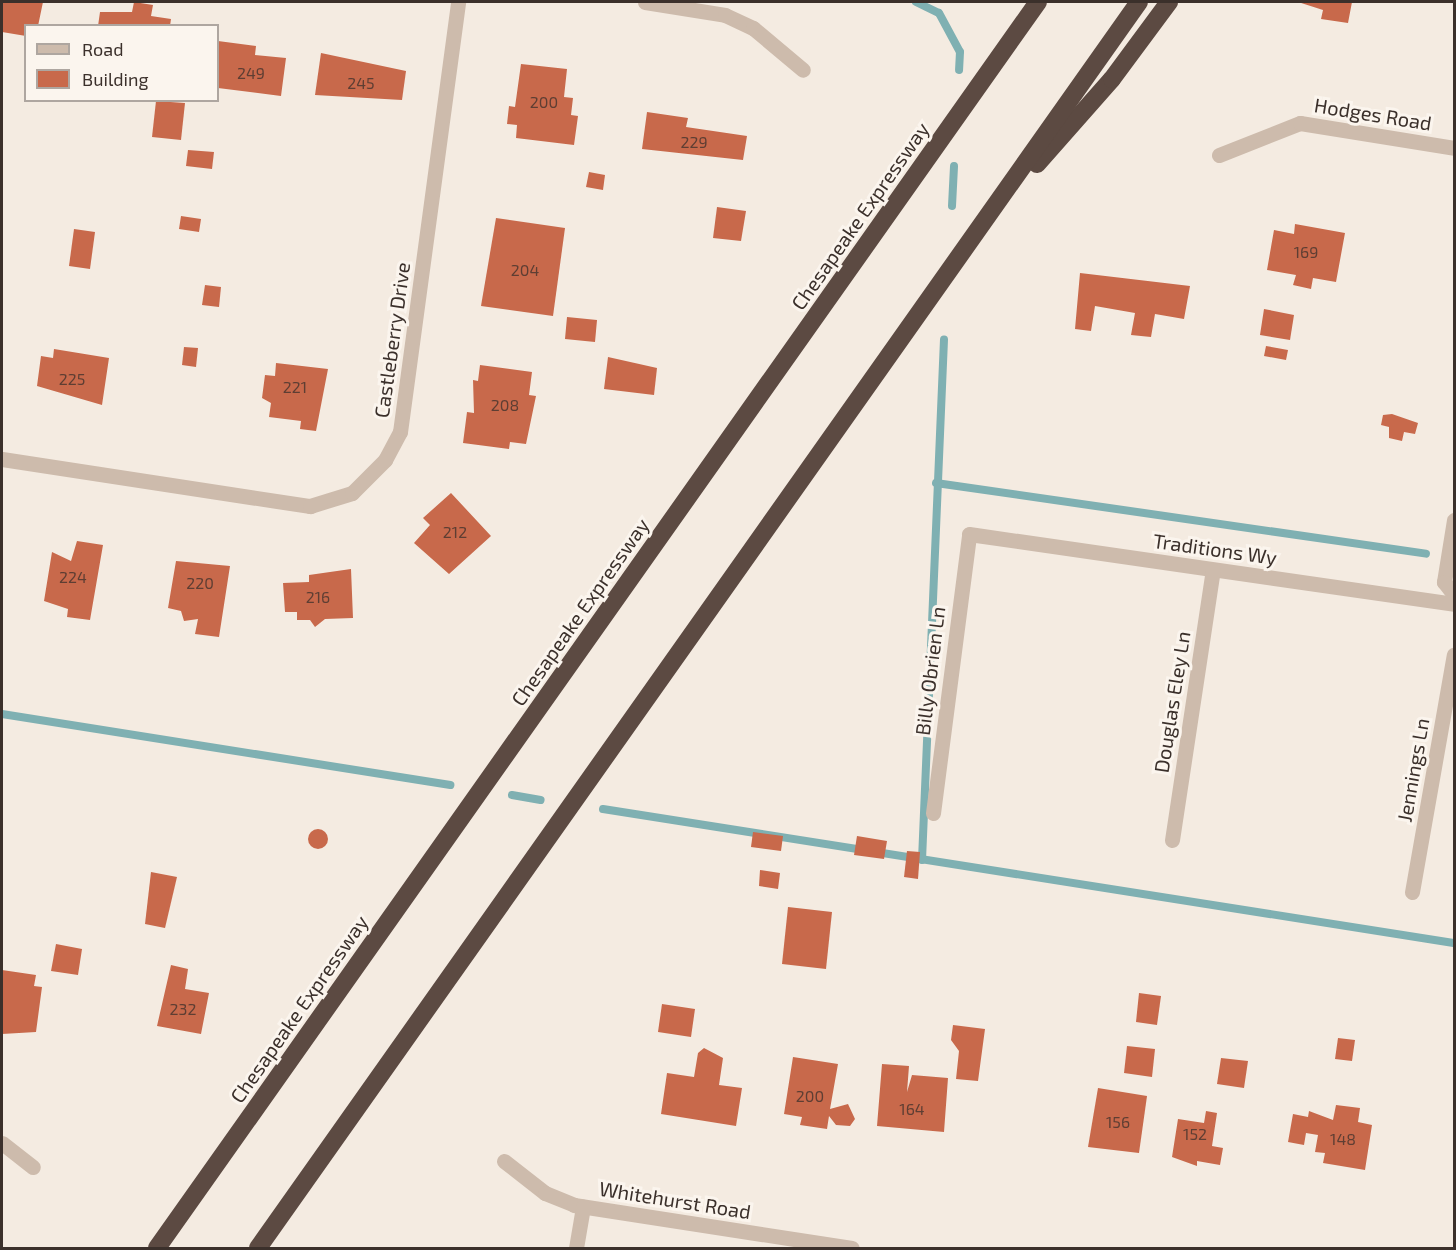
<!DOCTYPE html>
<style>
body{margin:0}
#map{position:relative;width:1456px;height:1250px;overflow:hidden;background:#f4ebe1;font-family:"Exo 2",sans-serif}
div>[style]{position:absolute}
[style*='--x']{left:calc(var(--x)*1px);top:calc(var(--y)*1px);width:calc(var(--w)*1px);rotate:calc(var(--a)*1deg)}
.stream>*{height:8px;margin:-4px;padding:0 4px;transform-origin:4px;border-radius:4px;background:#7fb0b2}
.building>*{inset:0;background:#c8694b}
.round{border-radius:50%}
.minor>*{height:15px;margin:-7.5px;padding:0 7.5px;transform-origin:7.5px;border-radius:7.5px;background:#cdbbac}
.highway>*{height:18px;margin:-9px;padding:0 9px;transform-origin:9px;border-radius:9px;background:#5c4a42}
span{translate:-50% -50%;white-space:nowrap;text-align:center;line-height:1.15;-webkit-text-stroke:6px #fbf5ee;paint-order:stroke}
.number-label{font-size:16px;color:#5e3e33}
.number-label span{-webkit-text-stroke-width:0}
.street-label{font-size:20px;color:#3b302b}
.frame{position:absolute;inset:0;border:3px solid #3b302b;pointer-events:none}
.legend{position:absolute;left:24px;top:24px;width:195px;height:78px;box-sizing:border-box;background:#fbf5ee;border:2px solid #aea6a0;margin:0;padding:8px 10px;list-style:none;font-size:18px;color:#3b302b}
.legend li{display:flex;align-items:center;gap:12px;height:30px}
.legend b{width:30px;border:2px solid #aea6a0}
</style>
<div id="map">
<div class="stream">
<i style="--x:916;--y:2;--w:25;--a:26"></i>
<i style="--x:939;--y:13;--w:44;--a:61.7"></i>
<i style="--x:960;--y:52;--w:18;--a:93"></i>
<i style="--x:952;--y:206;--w:40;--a:-87.1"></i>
<i style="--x:936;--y:483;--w:495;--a:8.2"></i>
<i style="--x:2;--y:714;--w:454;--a:9"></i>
<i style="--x:512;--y:795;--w:29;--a:10"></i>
<i style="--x:603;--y:809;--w:861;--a:8.95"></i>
<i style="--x:922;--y:860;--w:521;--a:-87.58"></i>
</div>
<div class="building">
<i style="clip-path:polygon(2px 2px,43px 2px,38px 26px,26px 26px,26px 36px,2px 32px)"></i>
<i style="clip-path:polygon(134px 2px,153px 5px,151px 16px,171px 19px,170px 26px,98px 26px,100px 12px,132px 12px)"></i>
<i style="clip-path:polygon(1298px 2px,1352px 2px,1348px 23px,1321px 19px,1323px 10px)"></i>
<i style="clip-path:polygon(218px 41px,256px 46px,255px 55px,286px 58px,281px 96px,218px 88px)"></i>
<i style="clip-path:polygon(321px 53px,406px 71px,402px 100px,315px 95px)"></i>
<i style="clip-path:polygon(521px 64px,567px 69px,564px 97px,573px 98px,571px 115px,578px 116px,574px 145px,516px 138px,517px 125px,507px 124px,509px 106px,515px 107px)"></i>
<i style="clip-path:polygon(156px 101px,185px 103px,181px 140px,152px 137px)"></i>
<i style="clip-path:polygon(647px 112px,688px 118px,686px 127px,747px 136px,743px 160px,642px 149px)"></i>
<i style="clip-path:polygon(188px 150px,214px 152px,212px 169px,186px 166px)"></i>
<i style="clip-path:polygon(589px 172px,605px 175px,603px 190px,586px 187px)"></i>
<i style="clip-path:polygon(717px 207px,746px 211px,741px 241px,713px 238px)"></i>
<i style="clip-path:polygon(181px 216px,201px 219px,199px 232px,179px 229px)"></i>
<i style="clip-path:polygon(496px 218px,565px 228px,553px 316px,481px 306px)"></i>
<i style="clip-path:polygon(1295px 224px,1345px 233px,1336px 282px,1313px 278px,1311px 289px,1293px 285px,1296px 275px,1267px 270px,1274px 230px,1294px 234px)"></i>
<i style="clip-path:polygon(74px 229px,95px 232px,90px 269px,69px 266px)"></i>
<i style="clip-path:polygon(1080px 273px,1190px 286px,1184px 319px,1155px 314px,1151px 337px,1131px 335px,1135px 313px,1095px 306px,1091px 331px,1075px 329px)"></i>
<i style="clip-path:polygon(205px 285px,221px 287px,219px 307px,202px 305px)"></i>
<i style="clip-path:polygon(1264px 309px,1294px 315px,1290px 340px,1260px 335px)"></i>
<i style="clip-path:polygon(567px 317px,597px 320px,595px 342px,565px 339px)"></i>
<i style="clip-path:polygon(1266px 346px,1288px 350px,1286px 360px,1264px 356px)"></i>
<i style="clip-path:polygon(184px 347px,198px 348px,196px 367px,182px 365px)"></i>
<i style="clip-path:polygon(54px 349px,109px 358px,102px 405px,37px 386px,41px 356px,53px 358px)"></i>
<i style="clip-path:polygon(608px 357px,657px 368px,654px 395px,604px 389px)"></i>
<i style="clip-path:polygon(276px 363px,328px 369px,316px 431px,300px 429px,301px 421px,269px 417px,271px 403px,262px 398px,265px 375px,275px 376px)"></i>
<i style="clip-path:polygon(480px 365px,532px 372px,529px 395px,536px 396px,526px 444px,510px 442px,509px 449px,463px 443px,467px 412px,474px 413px,473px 380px,478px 381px)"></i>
<i style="clip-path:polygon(1392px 414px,1418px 423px,1415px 434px,1404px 432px,1402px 441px,1389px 438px,1389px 427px,1381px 425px,1383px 415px)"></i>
<i style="clip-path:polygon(451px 493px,491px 536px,449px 574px,414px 543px,430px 525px,423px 518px)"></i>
<i style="clip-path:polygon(77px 541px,103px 545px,90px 620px,67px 617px,68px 609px,44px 601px,52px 552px,71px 561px)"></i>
<i style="clip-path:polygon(176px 561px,230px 566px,219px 637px,195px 634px,198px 619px,184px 621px,181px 611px,168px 608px)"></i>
<i style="clip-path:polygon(351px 569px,353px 618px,325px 619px,315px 627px,310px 620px,297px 620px,297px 612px,285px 612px,283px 583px,309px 582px,309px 575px)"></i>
<i class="round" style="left:308px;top:829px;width:20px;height:20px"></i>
<i style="clip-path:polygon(753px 832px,783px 836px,781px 851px,751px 847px)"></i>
<i style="clip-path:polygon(857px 836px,887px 841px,884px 859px,854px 855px)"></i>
<i style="clip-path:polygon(907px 851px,920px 852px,918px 879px,904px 877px)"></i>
<i style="clip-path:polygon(760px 870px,780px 873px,778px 889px,759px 886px)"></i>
<i style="clip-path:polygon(151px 872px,177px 877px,165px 928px,145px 924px)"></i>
<i style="clip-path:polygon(788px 907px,832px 912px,826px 969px,782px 964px)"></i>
<i style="clip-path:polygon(56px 944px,82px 949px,78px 975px,51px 971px)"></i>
<i style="clip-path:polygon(171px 965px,188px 969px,185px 989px,209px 993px,201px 1034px,157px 1026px)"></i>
<i style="clip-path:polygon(2px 970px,36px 975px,34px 986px,42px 987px,36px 1032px,2px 1034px)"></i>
<i style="clip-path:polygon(1139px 993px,1161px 996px,1157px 1025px,1136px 1022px)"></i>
<i style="clip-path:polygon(662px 1004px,695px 1009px,691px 1037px,658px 1032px)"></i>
<i style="clip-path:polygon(953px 1025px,985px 1029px,978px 1081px,956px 1079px,959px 1051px,951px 1040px)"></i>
<i style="clip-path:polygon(1338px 1038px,1355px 1040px,1352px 1061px,1335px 1059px)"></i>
<i style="clip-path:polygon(1127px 1046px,1155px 1049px,1152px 1077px,1124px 1073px)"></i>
<i style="clip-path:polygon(704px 1048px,723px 1058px,719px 1085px,742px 1088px,736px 1126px,661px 1114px,667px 1073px,694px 1077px,698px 1053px)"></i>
<i style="clip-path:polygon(793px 1057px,838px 1064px,830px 1109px,848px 1104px,855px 1119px,850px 1126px,836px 1125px,829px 1116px,827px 1129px,800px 1125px,802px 1117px,784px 1114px)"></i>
<i style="clip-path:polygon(1221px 1058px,1248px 1061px,1244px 1088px,1217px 1084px)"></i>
<i style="clip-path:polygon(882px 1064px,909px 1066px,907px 1092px,912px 1075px,948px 1078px,944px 1132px,877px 1126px)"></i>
<i style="clip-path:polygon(1098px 1088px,1147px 1096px,1139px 1153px,1088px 1147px)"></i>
<i style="clip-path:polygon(1336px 1105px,1360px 1108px,1358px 1122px,1372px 1125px,1365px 1170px,1323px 1163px,1325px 1153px,1315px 1152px,1318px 1135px,1306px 1133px,1304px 1145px,1288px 1142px,1293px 1114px,1308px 1117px,1309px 1111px,1333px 1120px)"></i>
<i style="clip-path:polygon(1206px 1111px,1217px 1113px,1212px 1146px,1223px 1148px,1220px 1165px,1197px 1161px,1197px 1166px,1172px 1157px,1178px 1119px,1204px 1123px)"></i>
</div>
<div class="minor">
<i style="--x:645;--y:2;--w:81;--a:9.2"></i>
<i style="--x:725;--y:15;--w:31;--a:25"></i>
<i style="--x:753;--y:28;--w:65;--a:40"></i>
<i style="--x:1219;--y:155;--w:87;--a:-21.6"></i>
<i style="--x:1300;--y:123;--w:156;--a:9.2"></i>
<i style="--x:2;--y:459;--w:312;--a:8.7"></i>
<i style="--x:310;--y:506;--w:44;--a:-17.2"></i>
<i style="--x:352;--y:493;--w:47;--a:-45"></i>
<i style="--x:385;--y:460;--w:32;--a:-62"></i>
<i style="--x:400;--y:432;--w:434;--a:-82.3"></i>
<i style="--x:1454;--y:520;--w:63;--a:99.2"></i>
<i style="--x:1444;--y:582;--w:16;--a:52"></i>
<i style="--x:933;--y:813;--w:281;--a:-82.6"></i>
<i style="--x:969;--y:534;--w:490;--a:8.2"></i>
<i style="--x:1172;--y:840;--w:273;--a:-81.4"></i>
<i style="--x:1412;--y:892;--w:241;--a:-80"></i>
<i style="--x:2;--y:1143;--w:39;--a:38"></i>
<i style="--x:504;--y:1161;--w:52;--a:38"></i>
<i style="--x:545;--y:1193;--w:31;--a:22"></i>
<i style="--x:574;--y:1205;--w:281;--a:8.8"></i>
<i style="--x:576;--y:1248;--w:42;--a:-80.3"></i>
</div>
<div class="highway">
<i style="--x:1037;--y:164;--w:113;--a:-48.6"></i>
<i style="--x:1112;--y:79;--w:96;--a:-53.5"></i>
<i style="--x:157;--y:1248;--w:1526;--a:-54.74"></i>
<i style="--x:258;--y:1248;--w:1526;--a:-54.74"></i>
</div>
<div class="number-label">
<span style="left:251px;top:73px">249</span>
<span style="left:361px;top:83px">245</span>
<span style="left:544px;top:102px">200</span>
<span style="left:694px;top:142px">229</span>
<span style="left:1306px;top:252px">169</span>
<span style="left:525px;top:270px">204</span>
<span style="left:72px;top:379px">225</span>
<span style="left:295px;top:387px">221</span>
<span style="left:505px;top:405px">208</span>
<span style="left:455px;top:532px">212</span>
<span style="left:73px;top:577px">224</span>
<span style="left:200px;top:583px">220</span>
<span style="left:318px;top:597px">216</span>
<span style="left:183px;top:1009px">232</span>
<span style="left:810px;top:1096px">200</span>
<span style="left:912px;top:1109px">164</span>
<span style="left:1118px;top:1122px">156</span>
<span style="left:1195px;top:1134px">152</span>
<span style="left:1343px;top:1139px">148</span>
</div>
<div class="street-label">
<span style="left:1373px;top:114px;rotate:9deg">Hodges Road</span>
<span style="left:860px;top:216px;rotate:-55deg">Chesapeake Expressway</span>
<span style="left:392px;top:340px;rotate:-82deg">Castleberry Drive</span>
<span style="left:1215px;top:549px;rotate:8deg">Traditions Wy</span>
<span style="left:580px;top:612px;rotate:-55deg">Chesapeake Expressway</span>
<span style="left:930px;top:671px;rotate:-83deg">Billy Obrien Ln</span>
<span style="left:1172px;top:702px;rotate:-81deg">Douglas Eley Ln</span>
<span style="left:1413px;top:770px;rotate:-80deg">Jennings Ln</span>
<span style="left:299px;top:1009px;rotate:-55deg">Chesapeake Expressway</span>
<span style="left:675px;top:1200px;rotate:9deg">Whitehurst Road</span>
</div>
<div class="frame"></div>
<ul class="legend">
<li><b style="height:8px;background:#cdbbac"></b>Road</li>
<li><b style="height:16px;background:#c8694b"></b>Building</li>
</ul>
</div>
